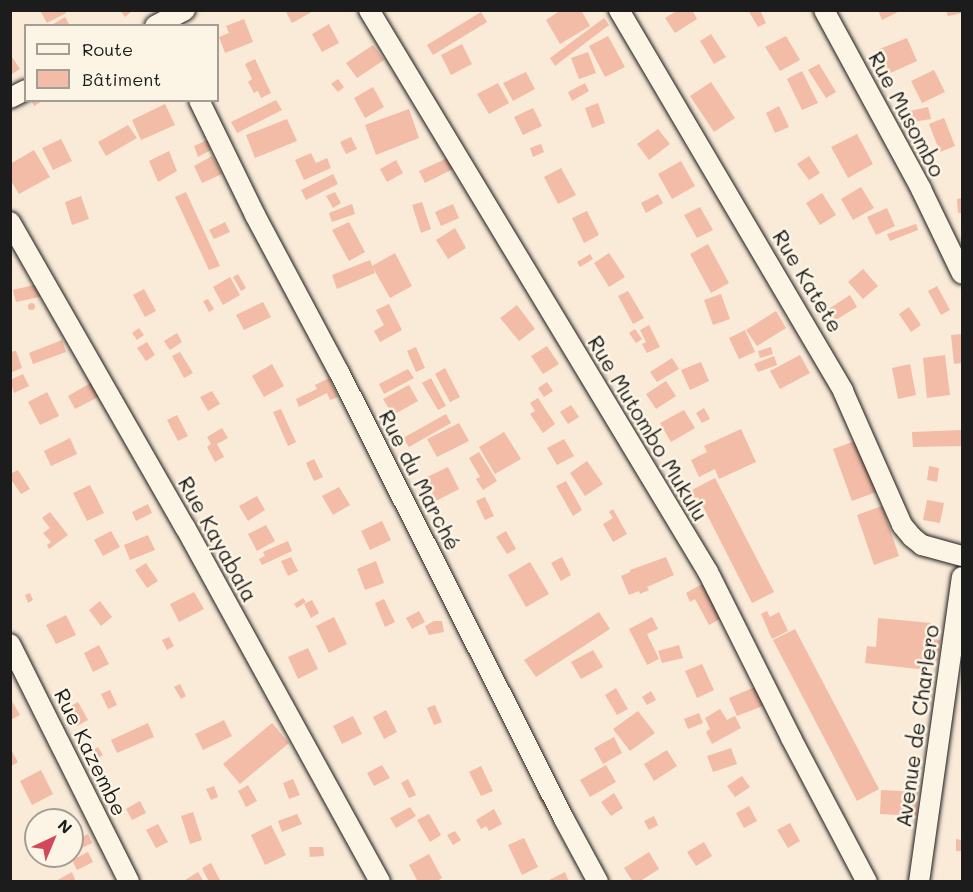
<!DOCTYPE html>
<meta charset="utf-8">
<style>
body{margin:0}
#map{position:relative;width:973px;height:892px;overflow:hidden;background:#faead8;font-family:Mali,sans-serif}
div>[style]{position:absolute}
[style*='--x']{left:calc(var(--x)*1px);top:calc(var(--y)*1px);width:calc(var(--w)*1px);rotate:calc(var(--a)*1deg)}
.building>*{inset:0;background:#f3bca6}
.round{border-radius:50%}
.roads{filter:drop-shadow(0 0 2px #1c1c1c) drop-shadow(0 0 2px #1c1c1c)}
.minor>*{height:20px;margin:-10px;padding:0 10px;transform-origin:10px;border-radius:10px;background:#fcf5e5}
span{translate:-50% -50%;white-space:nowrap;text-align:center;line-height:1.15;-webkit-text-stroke:5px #fcf5e5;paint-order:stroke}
.street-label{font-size:21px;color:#1c1c1c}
.frame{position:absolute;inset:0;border:12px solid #1c1c1c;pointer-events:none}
.legend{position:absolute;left:24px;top:24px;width:195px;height:78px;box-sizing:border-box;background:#fcf5e5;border:2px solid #a29e95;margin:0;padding:8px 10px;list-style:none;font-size:18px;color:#1c1c1c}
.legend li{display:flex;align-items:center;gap:12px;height:30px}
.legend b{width:30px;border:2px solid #a29e95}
.north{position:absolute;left:24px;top:808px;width:60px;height:60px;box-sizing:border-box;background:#fcf5e5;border:2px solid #a29e95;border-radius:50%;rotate:44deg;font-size:16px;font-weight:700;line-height:24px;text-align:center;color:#1c1c1c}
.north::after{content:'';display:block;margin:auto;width:21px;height:27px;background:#d1495b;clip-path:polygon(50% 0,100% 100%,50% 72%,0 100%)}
</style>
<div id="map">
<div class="building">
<i style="clip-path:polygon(44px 10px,65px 10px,66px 13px,47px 23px,41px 12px)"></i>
<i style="clip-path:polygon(120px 10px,133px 10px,125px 17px)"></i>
<i style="clip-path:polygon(285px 10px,315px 10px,292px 23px)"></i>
<i style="clip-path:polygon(561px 10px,581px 10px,590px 26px,560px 44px,546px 20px)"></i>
<i style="clip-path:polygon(678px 10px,692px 10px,697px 19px,675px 33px,665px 18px)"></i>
<i style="clip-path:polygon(748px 10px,760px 10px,766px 23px,758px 27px)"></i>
<i style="clip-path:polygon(878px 10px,902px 10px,882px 20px)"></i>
<i style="clip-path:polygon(946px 10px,962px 10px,962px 13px,948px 16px)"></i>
<i style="clip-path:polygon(481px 12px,487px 22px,433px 55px,427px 45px)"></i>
<i style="clip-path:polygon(65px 17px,70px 26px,50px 26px)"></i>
<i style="clip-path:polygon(604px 18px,609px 25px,555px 66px,550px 58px)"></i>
<i style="clip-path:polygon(244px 19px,253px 42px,225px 53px,219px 37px,229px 33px,226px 26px)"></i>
<i style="clip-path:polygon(329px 24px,339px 43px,322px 52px,312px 34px)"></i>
<i style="clip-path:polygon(711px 34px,726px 57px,714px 64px,700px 41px)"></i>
<i style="clip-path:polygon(608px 36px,625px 67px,605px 77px,589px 46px)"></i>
<i style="clip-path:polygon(786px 36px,800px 60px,780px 71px,765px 47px)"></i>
<i style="clip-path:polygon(907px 38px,917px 61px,888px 74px,877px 50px)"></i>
<i style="clip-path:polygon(462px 44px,472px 64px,451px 75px,441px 55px)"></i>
<i style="clip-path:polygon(373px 45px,384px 60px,357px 78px,346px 63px)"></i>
<i style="clip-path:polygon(588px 52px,596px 73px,579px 79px,571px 58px)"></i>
<i style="clip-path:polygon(10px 54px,20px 69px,10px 75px)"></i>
<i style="clip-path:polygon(255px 59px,271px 93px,261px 98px,258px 91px,254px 93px,248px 82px,252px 79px,245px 64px)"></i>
<i style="clip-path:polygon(819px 64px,836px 92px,826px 98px,808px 70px)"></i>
<i style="clip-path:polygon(934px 70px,945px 92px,922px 103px,911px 81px)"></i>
<i style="clip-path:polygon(802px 71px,818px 103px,802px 110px,787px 79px)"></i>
<i style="clip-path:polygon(526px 72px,535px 89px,513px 101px,503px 83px)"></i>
<i style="clip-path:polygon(338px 79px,344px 87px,338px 92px,331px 84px)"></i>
<i style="clip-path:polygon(711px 82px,735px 118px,714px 132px,690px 96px)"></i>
<i style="clip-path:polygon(498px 83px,509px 103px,489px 114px,477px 94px)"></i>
<i style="clip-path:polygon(585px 83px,589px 91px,572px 101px,568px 92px)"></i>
<i style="clip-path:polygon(373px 87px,384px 107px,365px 118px,354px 98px)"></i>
<i style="clip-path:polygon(31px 100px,44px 100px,34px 106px)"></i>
<i style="clip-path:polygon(276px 100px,282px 110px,237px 133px,231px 122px)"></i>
<i style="clip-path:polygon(598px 103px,605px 123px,592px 128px,585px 108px)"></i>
<i style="clip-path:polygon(165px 104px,175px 125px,141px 140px,132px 120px)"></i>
<i style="clip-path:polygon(779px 106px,789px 127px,775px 133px,766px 113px)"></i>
<i style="clip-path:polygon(928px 107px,931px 119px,907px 123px,905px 112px)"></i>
<i style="clip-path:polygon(533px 108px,542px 126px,523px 135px,514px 117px)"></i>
<i style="clip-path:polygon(409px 109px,419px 138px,376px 155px,365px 125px)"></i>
<i style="clip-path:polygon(944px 118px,955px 146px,940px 152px,929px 124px)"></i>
<i style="clip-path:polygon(287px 119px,297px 141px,255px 158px,246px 135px)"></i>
<i style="clip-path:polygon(128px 125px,137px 138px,106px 156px,98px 142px)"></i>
<i style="clip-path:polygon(658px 129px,670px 144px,649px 160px,637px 144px)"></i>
<i style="clip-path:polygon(857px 134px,873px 164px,848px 178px,831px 147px)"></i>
<i style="clip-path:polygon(351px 137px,357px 149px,346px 154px,340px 142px)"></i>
<i style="clip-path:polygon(61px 139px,72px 161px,53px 170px,42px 148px)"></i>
<i style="clip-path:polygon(207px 140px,211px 150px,198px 157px,194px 146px)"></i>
<i style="clip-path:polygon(541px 144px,544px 152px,533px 157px,530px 148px)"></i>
<i style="clip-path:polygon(34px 150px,50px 177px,19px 194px,10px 179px,10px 164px)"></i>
<i style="clip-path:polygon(169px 151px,177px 171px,158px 182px,149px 161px)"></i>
<i style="clip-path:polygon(311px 153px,316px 163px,327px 158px,331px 168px,304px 180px,295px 160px)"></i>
<i style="clip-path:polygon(212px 156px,222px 174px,202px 183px,194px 166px)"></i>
<i style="clip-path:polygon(452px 156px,457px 167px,425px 183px,419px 171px)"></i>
<i style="clip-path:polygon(809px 156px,820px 173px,809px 180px,797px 164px)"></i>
<i style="clip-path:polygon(396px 160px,403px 173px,387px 182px,380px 169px)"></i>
<i style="clip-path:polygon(681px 161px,695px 186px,672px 199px,658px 174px)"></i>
<i style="clip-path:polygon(561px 168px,576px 195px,558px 204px,544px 177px)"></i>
<i style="clip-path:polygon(333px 174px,338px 184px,306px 200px,301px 190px)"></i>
<i style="clip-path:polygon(861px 187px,874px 208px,853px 220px,841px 199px)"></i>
<i style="clip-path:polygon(186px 192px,220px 266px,209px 270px,175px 197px)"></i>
<i style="clip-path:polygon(335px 192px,341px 203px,333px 208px,326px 196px)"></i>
<i style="clip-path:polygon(822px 193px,836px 215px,820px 225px,806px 203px)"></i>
<i style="clip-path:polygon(658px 194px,663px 203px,646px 213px,641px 203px)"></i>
<i style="clip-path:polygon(81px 196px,89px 219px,72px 225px,65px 202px)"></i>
<i style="clip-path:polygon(962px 198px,962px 213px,958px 213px,957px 199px)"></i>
<i style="clip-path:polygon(422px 202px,431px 229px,421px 233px,412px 205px)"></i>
<i style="clip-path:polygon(352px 204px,355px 214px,332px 222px,329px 213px)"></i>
<i style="clip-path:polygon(453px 204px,459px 218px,441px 226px,435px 212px)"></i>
<i style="clip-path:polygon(700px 207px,713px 230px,697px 238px,684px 215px)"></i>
<i style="clip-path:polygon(887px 208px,895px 226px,876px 235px,867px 217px)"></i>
<i style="clip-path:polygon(587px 211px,599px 235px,584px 243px,572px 218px)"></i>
<i style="clip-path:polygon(225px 222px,230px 232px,214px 239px,209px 230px)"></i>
<i style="clip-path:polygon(349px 222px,365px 252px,349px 261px,332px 230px)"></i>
<i style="clip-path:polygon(916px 224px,918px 230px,890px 241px,887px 234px)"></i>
<i style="clip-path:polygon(455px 228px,466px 248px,448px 259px,436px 240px)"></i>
<i style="clip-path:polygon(708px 244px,729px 283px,711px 293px,690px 254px)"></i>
<i style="clip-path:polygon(395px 253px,412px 286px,390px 298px,372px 266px)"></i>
<i style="clip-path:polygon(609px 253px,625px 277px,609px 287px,594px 263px)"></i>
<i style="clip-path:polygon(590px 254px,593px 259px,580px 267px,577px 262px)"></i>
<i style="clip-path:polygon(370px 260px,375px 273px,337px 289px,332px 275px)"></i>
<i style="clip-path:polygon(863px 269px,878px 286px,863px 299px,848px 282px)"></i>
<i style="clip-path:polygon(238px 274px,246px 288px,241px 291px,233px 277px)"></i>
<i style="clip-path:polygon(230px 277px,240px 295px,223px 305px,213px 287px)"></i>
<i style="clip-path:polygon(42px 283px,44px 296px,16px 302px,13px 290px)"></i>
<i style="clip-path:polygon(937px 286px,950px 310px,941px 315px,928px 291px)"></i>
<i style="clip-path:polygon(144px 289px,156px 311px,145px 317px,133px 295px)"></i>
<i style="clip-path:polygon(628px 291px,644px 318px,633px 324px,618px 296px)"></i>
<i style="clip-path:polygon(721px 294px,730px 319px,713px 325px,704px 300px)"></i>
<i style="clip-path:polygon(850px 295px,857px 307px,834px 321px,827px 310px)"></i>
<i style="clip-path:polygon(208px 299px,214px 309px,209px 312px,203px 301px)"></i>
<i style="clip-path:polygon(263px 302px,271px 317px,244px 330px,236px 315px)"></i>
<i class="round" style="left:27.5px;top:302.5px;width:7px;height:7px"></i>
<i style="clip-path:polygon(389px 304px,402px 330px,380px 342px,374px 331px,384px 325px,376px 310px)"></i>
<i style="clip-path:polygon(517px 305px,535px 329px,519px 341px,500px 318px)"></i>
<i style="clip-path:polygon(909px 307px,921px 325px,911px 332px,899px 314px)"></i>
<i style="clip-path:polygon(776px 311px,786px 328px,757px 346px,746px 330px)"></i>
<i style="clip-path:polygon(649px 325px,660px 347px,647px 353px,642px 344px,646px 342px,640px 330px)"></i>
<i style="clip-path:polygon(139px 328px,144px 335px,137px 340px,132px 333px)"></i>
<i style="clip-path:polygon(635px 329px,642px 339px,636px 343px,629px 333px)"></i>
<i style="clip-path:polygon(745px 330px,755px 352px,739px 359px,729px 338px)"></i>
<i style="clip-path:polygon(177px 333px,182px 342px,170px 350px,164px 341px)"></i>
<i style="clip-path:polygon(962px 334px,962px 363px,954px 364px,951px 335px)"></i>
<i style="clip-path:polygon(62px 340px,66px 352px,33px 364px,29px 353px)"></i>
<i style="clip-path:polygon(147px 342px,155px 355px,146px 361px,137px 348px)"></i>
<i style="clip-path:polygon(547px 346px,559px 364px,543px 374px,531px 356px)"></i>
<i style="clip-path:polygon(416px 347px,425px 368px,416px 372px,407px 351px)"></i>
<i style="clip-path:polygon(771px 347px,773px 354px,760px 358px,758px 351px)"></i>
<i style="clip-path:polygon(16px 351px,22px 368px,10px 373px,10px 352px)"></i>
<i style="clip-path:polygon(180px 352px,193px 373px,184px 378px,172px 356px)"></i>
<i style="clip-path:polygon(800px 355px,810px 373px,780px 389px,770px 371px)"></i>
<i style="clip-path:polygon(945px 355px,950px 395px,927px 398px,923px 358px)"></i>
<i style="clip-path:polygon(774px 356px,777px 365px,758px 372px,754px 364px)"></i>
<i style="clip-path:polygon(672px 358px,679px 369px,657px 382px,650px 372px)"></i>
<i style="clip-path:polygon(701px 362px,709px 381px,690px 390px,681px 370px)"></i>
<i style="clip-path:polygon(272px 364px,284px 386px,264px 397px,252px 376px)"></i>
<i style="clip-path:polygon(910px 364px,916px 395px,898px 399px,892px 368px)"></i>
<i style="clip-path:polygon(445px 368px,460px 397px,450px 402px,435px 374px)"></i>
<i style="clip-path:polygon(408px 369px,414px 378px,384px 394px,379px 384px)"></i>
<i style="clip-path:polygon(23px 374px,29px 386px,14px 393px,10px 380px)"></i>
<i style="clip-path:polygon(329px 378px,338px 397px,330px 400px,327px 393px,299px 407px,296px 399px,317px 389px,315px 385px)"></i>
<i style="clip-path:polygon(431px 378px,446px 406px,438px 410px,422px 383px)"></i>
<i style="clip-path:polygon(94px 381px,102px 395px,75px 409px,68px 396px)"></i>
<i style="clip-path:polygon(666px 381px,676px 396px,656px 409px,646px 394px)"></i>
<i style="clip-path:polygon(547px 382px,553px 391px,544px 397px,538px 388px)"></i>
<i style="clip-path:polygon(409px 385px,418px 401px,393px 415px,383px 399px)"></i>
<i style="clip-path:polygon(212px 391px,220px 404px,208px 411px,200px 397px)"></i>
<i style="clip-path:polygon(47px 392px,59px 416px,40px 425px,28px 402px)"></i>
<i style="clip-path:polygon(538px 398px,555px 424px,543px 433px,530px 414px,535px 411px,530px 403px)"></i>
<i style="clip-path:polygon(571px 405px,579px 417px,568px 424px,560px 412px)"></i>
<i style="clip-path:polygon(704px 408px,710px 419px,702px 423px,696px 413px)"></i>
<i style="clip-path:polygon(281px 409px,296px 442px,288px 446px,273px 412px)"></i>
<i style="clip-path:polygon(684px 410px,695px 428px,671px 442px,660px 423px)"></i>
<i style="clip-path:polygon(446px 414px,451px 423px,409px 447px,403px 438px)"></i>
<i style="clip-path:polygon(177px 415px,188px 436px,178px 441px,167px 420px)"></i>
<i style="clip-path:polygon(459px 423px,469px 441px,437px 457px,427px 439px)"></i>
<i style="clip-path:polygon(222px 428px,228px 438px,217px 444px,224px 457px,215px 462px,207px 447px,211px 444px,207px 437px)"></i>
<i style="clip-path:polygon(741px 429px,756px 462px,719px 479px,715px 469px,699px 477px,691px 460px,707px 452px,704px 446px)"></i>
<i style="clip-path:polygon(962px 430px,962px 446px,913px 447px,912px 432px)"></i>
<i style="clip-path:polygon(504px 432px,521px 459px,495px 474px,479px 447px)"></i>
<i style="clip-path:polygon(70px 438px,77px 454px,51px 466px,44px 451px)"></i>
<i style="clip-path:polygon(564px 439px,574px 456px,557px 465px,547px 448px)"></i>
<i style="clip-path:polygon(858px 440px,876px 492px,852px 501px,833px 449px)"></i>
<i style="clip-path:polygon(479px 452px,497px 481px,483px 490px,476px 479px,480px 477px,469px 458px)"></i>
<i style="clip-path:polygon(314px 459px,323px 477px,314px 481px,306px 463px)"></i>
<i style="clip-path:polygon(587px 461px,603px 484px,585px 496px,570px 473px)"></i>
<i style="clip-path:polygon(929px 466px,939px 468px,937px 482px,927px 480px)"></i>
<i style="clip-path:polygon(448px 467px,459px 489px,436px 501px,425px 478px)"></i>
<i style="clip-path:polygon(18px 470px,30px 489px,21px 494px,10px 478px,10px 474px)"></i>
<i style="clip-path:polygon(715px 478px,774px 592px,752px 603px,698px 497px,690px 501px,686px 493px)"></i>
<i style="clip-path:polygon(566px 481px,582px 510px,573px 516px,556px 486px)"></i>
<i style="clip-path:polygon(90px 485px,104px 513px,87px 521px,73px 493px)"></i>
<i style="clip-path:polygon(339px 487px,350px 505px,333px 515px,322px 496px)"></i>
<i style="clip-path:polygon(257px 496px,265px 510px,248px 521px,239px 506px)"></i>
<i style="clip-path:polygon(485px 497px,494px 516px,485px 520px,476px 501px)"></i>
<i style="clip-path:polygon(927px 500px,944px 503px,940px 523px,923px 520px)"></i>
<i style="clip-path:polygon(148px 504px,152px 513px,136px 521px,132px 512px)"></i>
<i style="clip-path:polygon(882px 506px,899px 556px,874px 565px,857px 515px)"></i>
<i style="clip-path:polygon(613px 509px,627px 534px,613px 542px,603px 524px,613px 518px,609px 512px)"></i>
<i style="clip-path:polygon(50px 512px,68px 535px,49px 549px,47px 545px,51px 542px,43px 533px,50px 528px,42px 518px)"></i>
<i style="clip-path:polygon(382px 521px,391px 540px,370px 550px,361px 531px)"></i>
<i style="clip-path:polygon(266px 525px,275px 541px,257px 551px,248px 534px)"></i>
<i style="clip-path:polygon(111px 531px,120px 547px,103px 556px,94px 540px)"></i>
<i style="clip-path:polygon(506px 531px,516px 549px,507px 554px,496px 537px)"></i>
<i style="clip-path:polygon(148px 535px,155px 550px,130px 560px,124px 545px)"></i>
<i style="clip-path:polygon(288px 541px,292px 551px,262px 565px,259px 559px,265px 556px,263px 552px)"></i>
<i style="clip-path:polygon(291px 557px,298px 571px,288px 576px,281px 561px)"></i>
<i style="clip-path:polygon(562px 557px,571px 575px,561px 581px,551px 563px)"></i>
<i style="clip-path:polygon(666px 557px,674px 575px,647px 587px,649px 590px,640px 594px,639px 591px,629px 595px,621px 576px,630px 572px,630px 570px)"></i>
<i style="clip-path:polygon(376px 561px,384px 583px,365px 590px,357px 569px)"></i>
<i style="clip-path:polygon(530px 562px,549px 594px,526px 607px,508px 575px)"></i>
<i style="clip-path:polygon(146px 563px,158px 581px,147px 588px,135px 570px)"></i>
<i style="clip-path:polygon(706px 582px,725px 616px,709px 625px,695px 599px,690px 602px,686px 593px)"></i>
<i style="clip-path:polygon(194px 592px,204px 609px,179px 622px,170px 604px)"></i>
<i style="clip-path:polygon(30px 593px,33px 600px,28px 603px,25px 595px)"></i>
<i style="clip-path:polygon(303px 598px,306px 602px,297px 608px,294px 604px)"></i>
<i style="clip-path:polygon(384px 599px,395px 622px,385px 627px,375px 603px)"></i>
<i style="clip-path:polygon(312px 600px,319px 613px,311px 618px,304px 604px)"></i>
<i style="clip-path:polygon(100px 601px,112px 617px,101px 626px,89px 610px)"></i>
<i style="clip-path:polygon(419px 611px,425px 622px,412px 629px,406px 618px)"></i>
<i style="clip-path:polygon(767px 611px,770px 617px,779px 612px,788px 631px,772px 639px,761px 614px)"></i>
<i style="clip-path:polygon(599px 612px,610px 629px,536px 677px,524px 660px)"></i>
<i style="clip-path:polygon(66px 615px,76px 635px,56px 644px,46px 625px)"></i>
<i style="clip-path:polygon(334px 617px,347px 644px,329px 653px,316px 626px)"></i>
<i style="clip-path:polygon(652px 617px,658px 629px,647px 634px,659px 659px,647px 665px,629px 629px)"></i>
<i style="clip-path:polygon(878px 618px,931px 623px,929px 638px,940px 640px,938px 660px,927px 659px,926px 670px,865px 663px,867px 646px,876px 647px)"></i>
<i style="clip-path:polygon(434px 621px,442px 621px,444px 632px,429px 635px,425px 626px)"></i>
<i style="clip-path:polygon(795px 629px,879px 789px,857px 801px,773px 640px)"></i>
<i style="clip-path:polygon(169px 637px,174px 646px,167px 650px,162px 640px)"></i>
<i style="clip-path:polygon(99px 645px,109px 664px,93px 672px,84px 653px)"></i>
<i style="clip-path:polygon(679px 645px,683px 658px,662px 663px,658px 651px)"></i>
<i style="clip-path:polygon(308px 648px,318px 669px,298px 679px,288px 657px)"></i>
<i style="clip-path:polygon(593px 650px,603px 667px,581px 679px,571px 662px)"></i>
<i style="clip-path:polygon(702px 664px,714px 690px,697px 698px,685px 671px)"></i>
<i style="clip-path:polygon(180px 684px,186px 696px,181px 699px,174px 687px)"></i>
<i style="clip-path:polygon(757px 686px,765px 705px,737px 716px,729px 698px)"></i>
<i style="clip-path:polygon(616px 688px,628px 709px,617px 715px,605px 695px)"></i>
<i style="clip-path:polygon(110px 690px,117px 705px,108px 709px,101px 694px)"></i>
<i style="clip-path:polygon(651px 691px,656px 700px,647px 705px,642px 697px)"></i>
<i style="clip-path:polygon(10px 698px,20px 715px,10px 720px)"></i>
<i style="clip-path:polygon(78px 702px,88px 720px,77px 726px,67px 708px)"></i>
<i style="clip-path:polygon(435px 705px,442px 722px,434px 725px,427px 708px)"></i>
<i style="clip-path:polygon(720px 709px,727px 720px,735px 716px,741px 728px,712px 744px,706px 732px,710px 729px,705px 718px)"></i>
<i style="clip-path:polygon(386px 710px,397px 732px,384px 739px,373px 717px)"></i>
<i style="clip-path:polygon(638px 711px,655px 733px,630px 751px,613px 729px)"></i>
<i style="clip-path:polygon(699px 713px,703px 723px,688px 729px,684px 719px)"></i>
<i style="clip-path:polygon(353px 716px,362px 734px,342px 744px,333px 726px)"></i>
<i style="clip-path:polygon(224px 720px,232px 736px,203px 750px,195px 734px)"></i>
<i style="clip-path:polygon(148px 723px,154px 737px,117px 753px,111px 740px)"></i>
<i style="clip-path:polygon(272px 723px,289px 743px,240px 784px,223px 764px)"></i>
<i style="clip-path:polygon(614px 737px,622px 753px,603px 764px,594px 748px)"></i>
<i style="clip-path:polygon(98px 747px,103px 755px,95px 760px,90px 752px)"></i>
<i style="clip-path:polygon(731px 748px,737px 764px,713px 772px,707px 756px)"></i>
<i style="clip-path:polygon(667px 750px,677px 766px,654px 781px,644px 764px)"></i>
<i style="clip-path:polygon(12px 752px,18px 762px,10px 767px,10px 753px)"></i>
<i style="clip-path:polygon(382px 765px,390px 778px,374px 786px,367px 773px)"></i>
<i style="clip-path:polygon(606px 765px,616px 782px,590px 797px,580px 780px)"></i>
<i style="clip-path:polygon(481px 766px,493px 791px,481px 796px,469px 772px)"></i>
<i style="clip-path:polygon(41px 770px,53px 794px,32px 805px,20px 781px)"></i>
<i style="clip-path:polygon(742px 776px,750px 787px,735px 797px,727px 786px)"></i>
<i style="clip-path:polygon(293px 779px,300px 795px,289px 799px,283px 783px)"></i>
<i style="clip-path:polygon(408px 779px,416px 795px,409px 798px,401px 783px)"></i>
<i style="clip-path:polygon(248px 785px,257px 801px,246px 807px,238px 791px)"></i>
<i style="clip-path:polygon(214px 786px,218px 797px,211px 800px,206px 789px)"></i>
<i style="clip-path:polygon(881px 790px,918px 792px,917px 816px,880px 814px)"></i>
<i style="clip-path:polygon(544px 793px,553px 806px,546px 810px,538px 797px)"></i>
<i style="clip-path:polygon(614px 793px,623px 808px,611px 816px,601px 802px)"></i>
<i style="clip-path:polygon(140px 801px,146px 813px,132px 820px,126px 809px)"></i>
<i style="clip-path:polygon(749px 806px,757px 821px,744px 828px,736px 813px)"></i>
<i style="clip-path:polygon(410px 807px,416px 816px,396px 828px,390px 818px)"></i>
<i style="clip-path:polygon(494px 809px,502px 824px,489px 831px,486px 826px,481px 829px,476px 820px)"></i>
<i style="clip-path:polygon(193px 812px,202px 840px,190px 844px,181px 816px)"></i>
<i style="clip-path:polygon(297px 814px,302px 824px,282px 832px,278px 821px)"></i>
<i style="clip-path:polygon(429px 814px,441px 835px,430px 842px,417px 820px)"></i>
<i style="clip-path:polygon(654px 816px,658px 825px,649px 830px,644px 821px)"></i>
<i style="clip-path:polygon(790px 823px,800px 841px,788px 848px,777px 830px)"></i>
<i style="clip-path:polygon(158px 824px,168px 842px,156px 848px,146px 830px)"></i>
<i style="clip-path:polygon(271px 825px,286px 855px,265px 865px,251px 835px)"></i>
<i style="clip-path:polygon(455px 831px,461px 840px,453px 845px,447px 835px)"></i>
<i style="clip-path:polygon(88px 834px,92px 843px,72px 853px,72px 842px)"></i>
<i style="clip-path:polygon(524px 838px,538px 867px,522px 875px,508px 845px)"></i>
<i style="clip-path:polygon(956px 839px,962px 840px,962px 851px,956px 851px)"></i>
<i style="clip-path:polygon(704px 842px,712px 856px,696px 866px,687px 852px)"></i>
<i style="clip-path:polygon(309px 847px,323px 847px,324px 856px,310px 857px)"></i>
<i style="clip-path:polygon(88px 852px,93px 862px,77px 870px,72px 860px)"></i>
<i style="clip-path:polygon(649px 852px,659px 869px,639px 882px,633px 882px,624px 868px)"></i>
<i style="clip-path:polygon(429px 854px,442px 878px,436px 882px,418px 882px,409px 865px)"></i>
<i style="clip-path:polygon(211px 863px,221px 882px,209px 882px,202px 868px)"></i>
<i style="clip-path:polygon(72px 872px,76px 882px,54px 882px)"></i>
<i style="clip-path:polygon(198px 872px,204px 882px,182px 882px)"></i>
<i style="clip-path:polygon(565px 872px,569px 882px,545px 882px)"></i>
</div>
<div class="roads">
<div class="minor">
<i style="--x:369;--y:10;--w:656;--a:58.9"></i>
<i style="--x:708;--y:572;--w:186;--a:63.4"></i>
<i style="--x:791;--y:738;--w:163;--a:62.2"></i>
<i style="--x:619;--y:10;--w:442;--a:59.5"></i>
<i style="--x:843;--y:391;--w:146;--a:66.2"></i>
<i style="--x:902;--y:525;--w:16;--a:50"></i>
<i style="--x:912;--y:537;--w:13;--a:39"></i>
<i style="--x:922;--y:545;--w:41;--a:15.4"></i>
<i style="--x:824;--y:10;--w:204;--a:61.5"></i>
<i style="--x:921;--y:189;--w:94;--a:64.2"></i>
<i style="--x:155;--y:26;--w:34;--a:-28"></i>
<i style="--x:10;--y:98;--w:18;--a:-27"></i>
<i style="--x:199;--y:100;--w:128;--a:64"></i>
<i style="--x:255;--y:215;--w:178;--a:61.9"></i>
<i style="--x:339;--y:372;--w:500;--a:63.28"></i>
<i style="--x:564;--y:819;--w:72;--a:61.6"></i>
<i style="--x:10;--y:222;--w:352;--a:60.2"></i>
<i style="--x:185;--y:527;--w:405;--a:61.2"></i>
<i style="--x:10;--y:644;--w:266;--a:63.4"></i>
<i style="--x:919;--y:882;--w:308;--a:-82"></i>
</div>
</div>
<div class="street-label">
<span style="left:907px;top:114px;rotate:62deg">Rue Musombo</span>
<span style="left:808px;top:281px;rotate:59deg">Rue Katete</span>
<span style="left:648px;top:428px;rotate:59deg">Rue Mutombo Mukulu</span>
<span style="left:420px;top:480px;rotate:63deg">Rue du Marché</span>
<span style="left:218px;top:539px;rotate:61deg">Rue Kayabala</span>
<span style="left:917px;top:726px;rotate:-82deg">Avenue de Charlero</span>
<span style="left:91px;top:752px;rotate:64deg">Rue Kazembe</span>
</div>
<div class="frame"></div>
<ul class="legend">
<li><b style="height:8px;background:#fcf5e5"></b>Route</li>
<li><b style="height:16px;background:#f3bca6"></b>Bâtiment</li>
</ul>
<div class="north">N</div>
</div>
